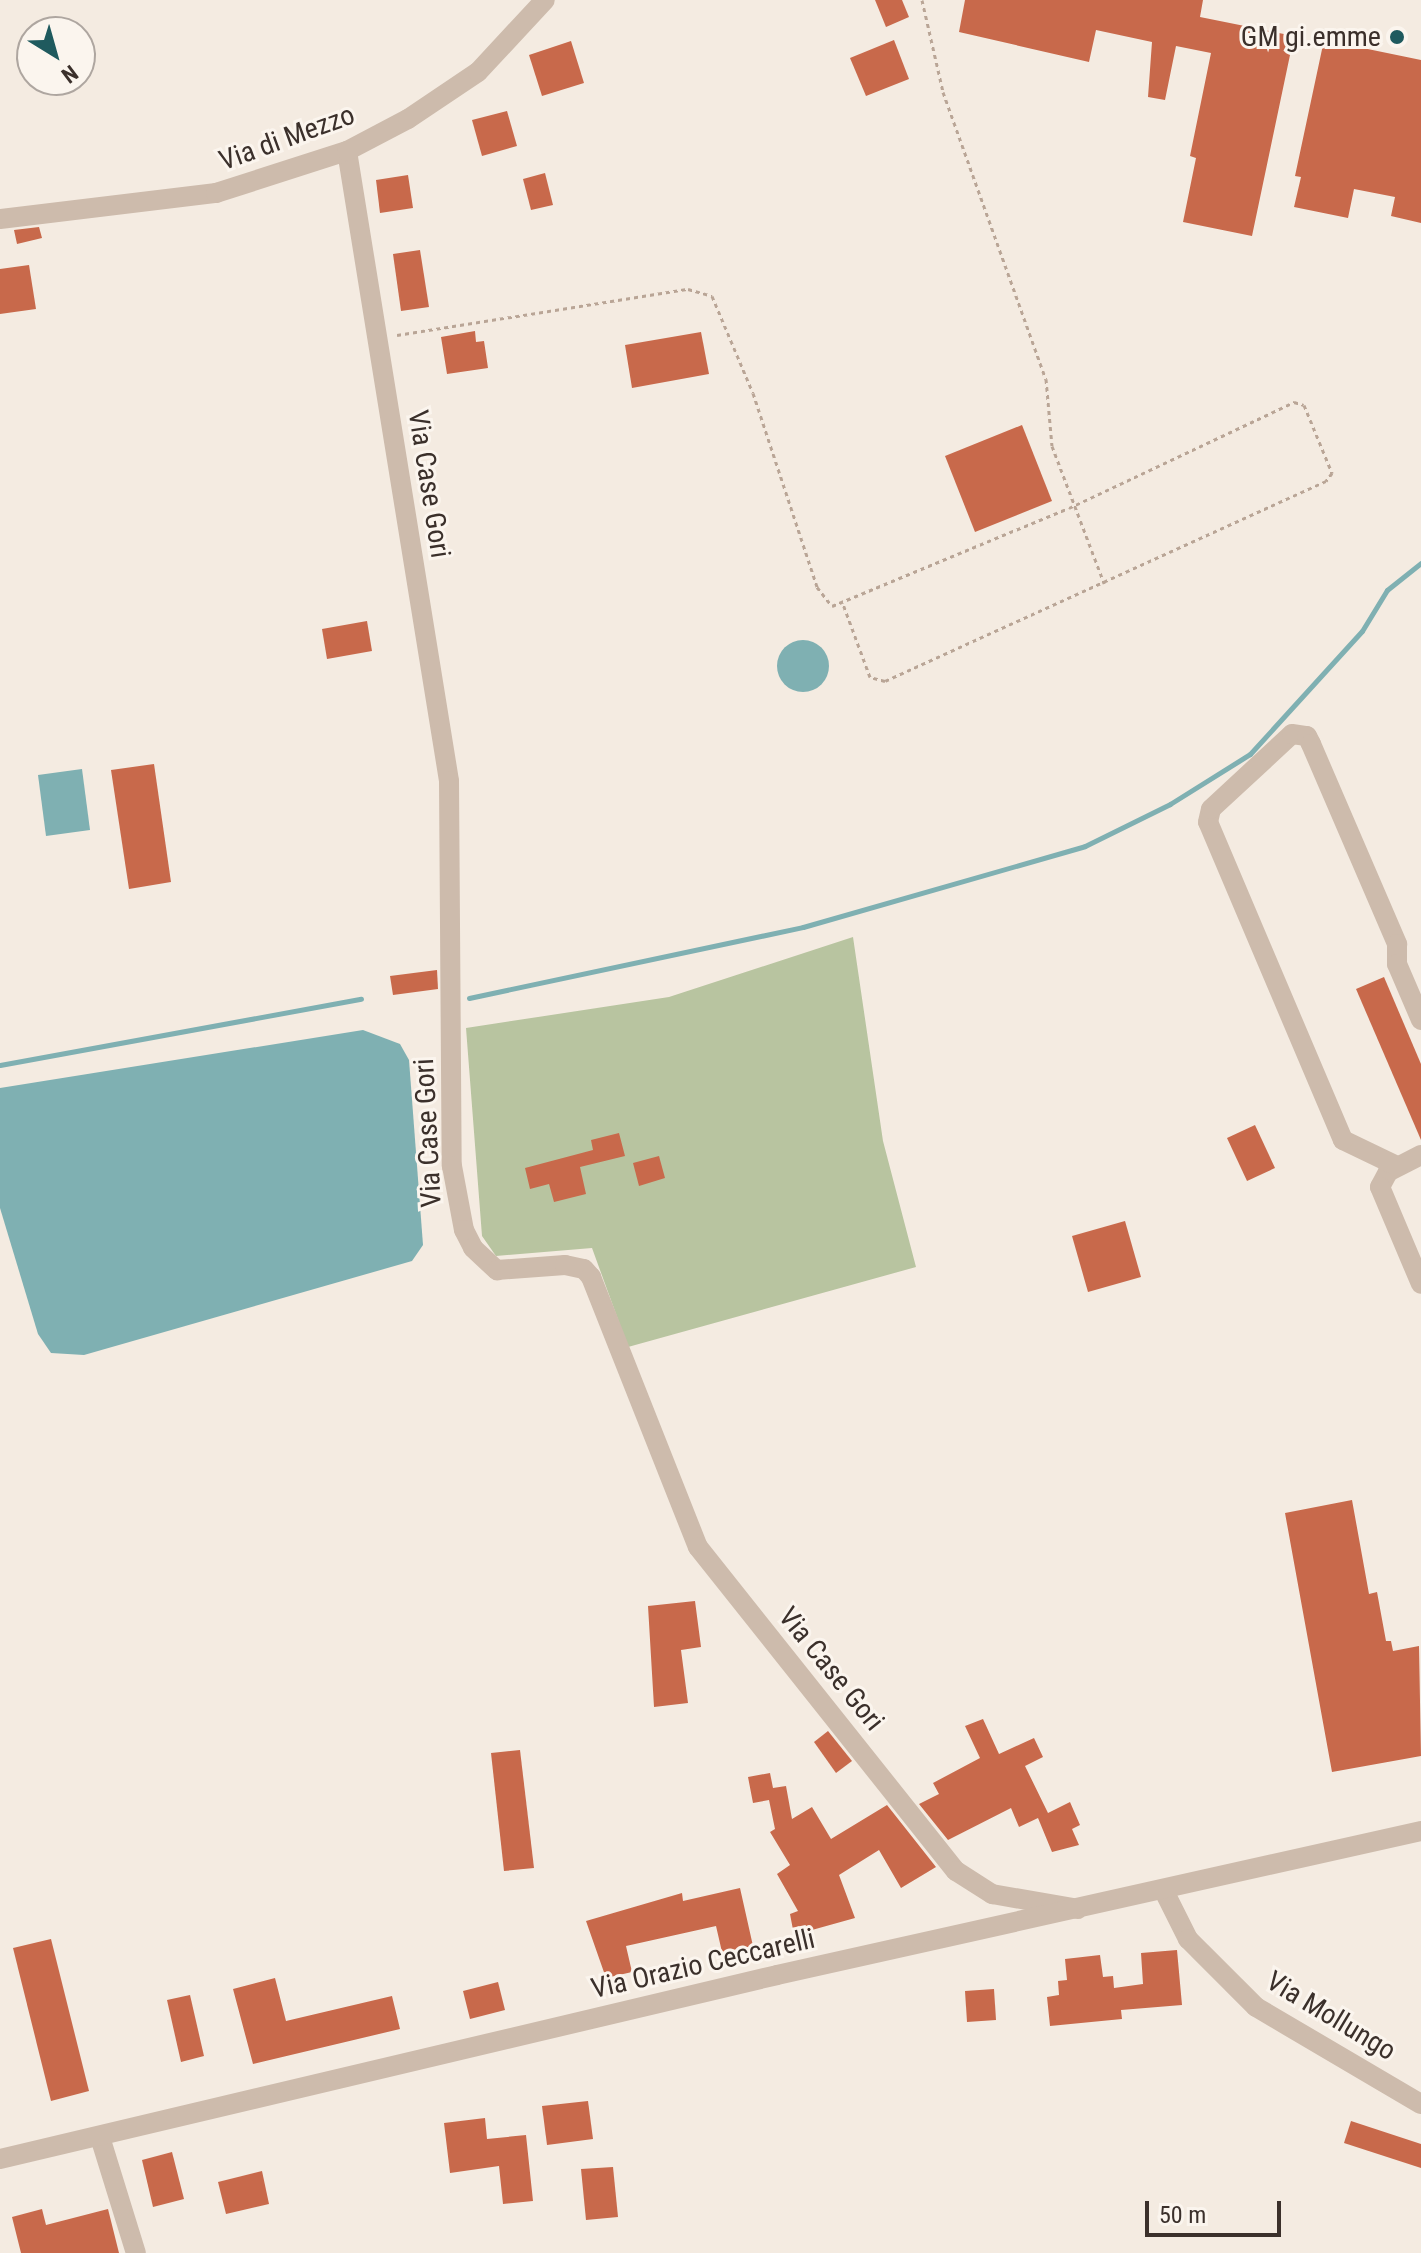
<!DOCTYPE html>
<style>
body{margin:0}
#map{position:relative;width:1421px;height:2253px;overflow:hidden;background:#f4ebe1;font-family:"Roboto Condensed",sans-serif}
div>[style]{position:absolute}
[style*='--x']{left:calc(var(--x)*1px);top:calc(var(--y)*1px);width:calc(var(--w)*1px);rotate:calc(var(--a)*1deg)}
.green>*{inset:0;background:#b8c4a0}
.water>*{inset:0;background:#7fb0b2}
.round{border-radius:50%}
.stream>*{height:5px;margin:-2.5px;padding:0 2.5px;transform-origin:2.5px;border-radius:2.5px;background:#7fb0b2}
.building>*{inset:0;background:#c8694b}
.path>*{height:3px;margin-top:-1.5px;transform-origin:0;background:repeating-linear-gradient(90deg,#b9a596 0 4px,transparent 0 8px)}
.minor>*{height:20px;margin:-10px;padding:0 10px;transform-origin:10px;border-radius:10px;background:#cdbbac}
.dots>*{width:22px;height:22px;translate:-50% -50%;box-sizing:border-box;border:4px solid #fbf5ee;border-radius:50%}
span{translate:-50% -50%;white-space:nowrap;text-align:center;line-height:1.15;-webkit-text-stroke:6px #fbf5ee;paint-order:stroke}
.poi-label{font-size:28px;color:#3b302b}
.right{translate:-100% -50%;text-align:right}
.street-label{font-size:28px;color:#3b302b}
.north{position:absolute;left:16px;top:16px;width:80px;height:80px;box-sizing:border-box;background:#fbf5ee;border:2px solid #aea6a0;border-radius:50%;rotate:143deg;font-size:22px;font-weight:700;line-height:32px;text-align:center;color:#3b302b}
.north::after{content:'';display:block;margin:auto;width:28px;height:36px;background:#1f5a5e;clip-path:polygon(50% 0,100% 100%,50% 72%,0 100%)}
.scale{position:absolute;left:1145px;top:2201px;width:136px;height:36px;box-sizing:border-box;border:4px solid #3b302b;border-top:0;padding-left:10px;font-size:24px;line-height:28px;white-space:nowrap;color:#3b302b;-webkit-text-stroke:6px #fbf5ee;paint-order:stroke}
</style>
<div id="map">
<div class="green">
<i style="clip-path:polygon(853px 937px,883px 1141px,916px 1267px,628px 1347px,592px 1248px,496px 1256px,482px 1236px,466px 1028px,669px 997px)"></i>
</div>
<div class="water">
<i class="round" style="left:777px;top:640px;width:52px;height:52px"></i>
<i style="clip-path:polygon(82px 769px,90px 830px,46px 836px,38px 775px)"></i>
<i style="clip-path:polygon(363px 1030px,400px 1044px,409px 1060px,423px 1245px,412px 1261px,84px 1355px,51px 1353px,38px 1334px,0 1208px,0 1088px)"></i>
</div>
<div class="stream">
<i style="--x:469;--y:998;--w:341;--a:-12"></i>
<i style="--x:803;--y:927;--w:293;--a:-16"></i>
<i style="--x:1085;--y:846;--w:95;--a:-26.3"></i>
<i style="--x:1170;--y:804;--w:94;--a:-32"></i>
<i style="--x:1250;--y:754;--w:166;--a:-47.7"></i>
<i style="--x:1362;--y:631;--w:48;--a:-58.6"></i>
<i style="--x:1387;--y:590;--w:43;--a:-38.5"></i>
<i style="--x:0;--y:1065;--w:367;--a:-10.4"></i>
</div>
<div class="building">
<i style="clip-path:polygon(875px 0,902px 0,909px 17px,886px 27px)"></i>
<i style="clip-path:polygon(965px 0,1203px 0,1200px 17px,1294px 36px,1252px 236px,1183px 222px,1196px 158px,1190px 156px,1211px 53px,1176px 46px,1165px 100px,1148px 97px,1152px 42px,1096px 30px,1089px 62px,959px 32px)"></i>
<i style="clip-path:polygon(894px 40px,909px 79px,866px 96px,850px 58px)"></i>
<i style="clip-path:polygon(1324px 40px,1421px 60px,1421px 223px,1391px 216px,1395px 197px,1354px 189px,1348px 218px,1294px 207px,1301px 177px,1295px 176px)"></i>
<i style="clip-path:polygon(571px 41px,584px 83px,542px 96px,529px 55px)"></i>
<i style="clip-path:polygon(507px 111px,517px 146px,482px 156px,472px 120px)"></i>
<i style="clip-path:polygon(545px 173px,553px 205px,531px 210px,523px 179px)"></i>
<i style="clip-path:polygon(408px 175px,413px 208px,380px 213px,376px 180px)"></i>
<i style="clip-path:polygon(39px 227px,42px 238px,17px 244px,14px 230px)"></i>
<i style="clip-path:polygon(420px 250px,429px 307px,401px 311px,393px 254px)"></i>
<i style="clip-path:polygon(29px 265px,36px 309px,0 314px,0 269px)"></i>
<i style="clip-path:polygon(475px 331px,476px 342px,484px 341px,488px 368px,447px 374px,441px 337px)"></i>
<i style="clip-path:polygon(701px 332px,709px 374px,632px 388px,625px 345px)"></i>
<i style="clip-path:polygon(1022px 425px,1052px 501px,975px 532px,945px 456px)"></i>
<i style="clip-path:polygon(367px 621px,372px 651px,327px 659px,322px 629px)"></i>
<i style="clip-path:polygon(154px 764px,171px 882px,129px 889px,111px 770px)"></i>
<i style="clip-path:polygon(437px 970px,438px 989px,393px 995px,390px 976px)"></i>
<i style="clip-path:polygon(1384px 977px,1421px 1064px,1421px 1140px,1356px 989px)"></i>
<i style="clip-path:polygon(1255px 1125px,1275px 1168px,1247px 1181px,1227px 1138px)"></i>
<i style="clip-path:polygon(619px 1133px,625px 1156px,580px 1167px,586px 1194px,554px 1202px,549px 1184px,530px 1189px,525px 1168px,593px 1150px,591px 1140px)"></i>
<i style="clip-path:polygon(659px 1156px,665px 1178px,639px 1186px,633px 1163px)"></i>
<i style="clip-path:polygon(1125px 1221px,1141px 1277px,1088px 1292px,1072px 1236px)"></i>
<i style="clip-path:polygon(1352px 1500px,1369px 1594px,1377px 1592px,1386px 1641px,1391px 1641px,1393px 1651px,1419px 1646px,1421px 1756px,1332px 1772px,1285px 1513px)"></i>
<i style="clip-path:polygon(695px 1601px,701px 1647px,681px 1650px,688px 1703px,654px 1707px,648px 1606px)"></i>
<i style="clip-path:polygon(983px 1719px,999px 1754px,1034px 1738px,1043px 1757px,1025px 1766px,1048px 1813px,1070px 1802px,1080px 1825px,1072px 1829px,1079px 1845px,1052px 1852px,1038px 1818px,1019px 1827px,1011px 1808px,948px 1840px,919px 1804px,939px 1794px,933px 1783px,980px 1758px,965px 1726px)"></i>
<i style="clip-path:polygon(828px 1731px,852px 1761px,836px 1773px,814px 1742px)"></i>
<i style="clip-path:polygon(520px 1750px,534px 1868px,504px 1871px,491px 1753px)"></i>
<i style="clip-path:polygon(770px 1773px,773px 1788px,786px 1786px,792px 1819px,812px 1807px,831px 1839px,887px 1805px,936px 1867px,901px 1888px,879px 1850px,839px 1875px,855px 1918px,794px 1935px,790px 1914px,798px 1911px,777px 1874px,790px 1865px,770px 1832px,775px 1829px,769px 1800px,753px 1803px,748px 1777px)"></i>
<i style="clip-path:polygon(740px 1888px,753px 1946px,722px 1952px,716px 1926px,626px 1946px,632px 1972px,606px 1978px,586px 1921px,682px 1893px,683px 1901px)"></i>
<i style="clip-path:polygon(51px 1939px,89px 2091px,51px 2101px,13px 1948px)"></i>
<i style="clip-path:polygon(1177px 1950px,1182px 2005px,1121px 2010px,1122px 2019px,1050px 2026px,1047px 1997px,1059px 1995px,1058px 1981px,1067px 1980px,1065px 1959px,1100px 1955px,1103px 1977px,1113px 1976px,1114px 1988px,1143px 1984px,1141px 1953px)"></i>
<i style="clip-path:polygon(275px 1978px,286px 2021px,392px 1996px,400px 2029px,253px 2064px,233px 1989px)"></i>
<i style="clip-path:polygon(498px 1982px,505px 2010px,470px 2019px,463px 1991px)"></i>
<i style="clip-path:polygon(994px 1989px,996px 2020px,967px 2022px,965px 1991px)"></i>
<i style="clip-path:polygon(190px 1995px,204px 2056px,181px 2062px,167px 2000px)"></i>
<i style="clip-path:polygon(588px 2101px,593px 2139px,547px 2145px,542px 2106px)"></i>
<i style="clip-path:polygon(485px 2118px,487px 2139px,526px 2135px,533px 2201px,503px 2204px,499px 2166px,450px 2173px,444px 2123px)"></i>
<i style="clip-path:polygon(1351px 2121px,1421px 2144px,1421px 2168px,1344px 2143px)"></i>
<i style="clip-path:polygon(172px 2152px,184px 2199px,153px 2207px,142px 2160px)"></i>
<i style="clip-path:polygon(613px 2167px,618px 2217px,586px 2220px,581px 2169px)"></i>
<i style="clip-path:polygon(262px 2171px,269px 2204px,226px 2214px,218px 2182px)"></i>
<i style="clip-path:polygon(42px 2209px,46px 2225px,108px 2209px,119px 2253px,21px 2253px,12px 2217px)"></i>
</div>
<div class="path">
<i style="--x:922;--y:0;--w:94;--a:77.1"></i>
<i style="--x:943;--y:92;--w:305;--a:70.3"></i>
<i style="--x:1046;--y:379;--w:67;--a:84.9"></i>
<i style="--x:1052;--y:446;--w:147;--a:69.2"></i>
<i style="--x:397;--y:335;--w:295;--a:-9"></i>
<i style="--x:688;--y:289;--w:25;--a:16"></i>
<i style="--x:712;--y:296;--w:105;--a:67.1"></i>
<i style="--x:753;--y:393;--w:204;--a:71.7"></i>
<i style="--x:817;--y:587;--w:24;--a:52"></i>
<i style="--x:832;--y:606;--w:256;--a:-22.5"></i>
<i style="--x:1069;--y:508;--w:249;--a:-25.2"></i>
<i style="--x:1294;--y:402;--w:10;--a:17"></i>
<i style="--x:1304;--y:405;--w:74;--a:67.6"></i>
<i style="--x:1332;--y:473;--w:10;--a:127"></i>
<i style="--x:1326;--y:481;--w:484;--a:155.6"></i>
<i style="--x:885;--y:681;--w:16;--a:-165"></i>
<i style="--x:870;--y:677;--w:78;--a:-110.3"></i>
</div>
<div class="minor">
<i style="--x:347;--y:151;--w:638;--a:80.8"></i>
<i style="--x:449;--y:781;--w:385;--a:89.6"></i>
<i style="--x:452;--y:1166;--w:65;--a:79.4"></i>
<i style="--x:464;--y:1230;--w:20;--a:63"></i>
<i style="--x:473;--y:1248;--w:33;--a:43"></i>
<i style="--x:497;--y:1270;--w:68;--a:-4.2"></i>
<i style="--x:565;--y:1265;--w:19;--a:12"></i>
<i style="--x:584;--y:1269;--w:11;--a:49"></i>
<i style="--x:591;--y:1277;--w:290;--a:68.4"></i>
<i style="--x:698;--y:1547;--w:414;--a:51.5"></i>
<i style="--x:956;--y:1871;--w:43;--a:32.6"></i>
<i style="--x:992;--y:1894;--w:87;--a:9.9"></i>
<i style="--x:0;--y:219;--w:218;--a:-6.9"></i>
<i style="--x:216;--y:193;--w:138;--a:-17.8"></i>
<i style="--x:347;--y:151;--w:69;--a:-27.7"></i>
<i style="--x:408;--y:119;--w:84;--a:-33.9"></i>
<i style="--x:478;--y:72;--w:98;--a:-47.1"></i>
<i style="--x:1421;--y:1155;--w:37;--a:153"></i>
<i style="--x:1388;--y:1172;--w:17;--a:118"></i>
<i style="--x:1380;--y:1187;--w:105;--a:67.1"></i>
<i style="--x:1397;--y:1166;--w:60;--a:-154.3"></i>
<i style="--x:1343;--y:1140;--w:345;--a:-113"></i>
<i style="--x:1208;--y:822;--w:13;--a:-77"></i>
<i style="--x:1211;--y:809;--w:110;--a:-42.8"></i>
<i style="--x:1292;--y:734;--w:15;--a:8"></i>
<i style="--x:1307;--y:736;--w:9;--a:63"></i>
<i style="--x:1311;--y:744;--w:218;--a:66.7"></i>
<i style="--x:1397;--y:944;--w:20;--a:90"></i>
<i style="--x:1397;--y:964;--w:61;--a:66.8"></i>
<i style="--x:1164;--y:1891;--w:54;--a:63.4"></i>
<i style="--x:1188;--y:1939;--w:96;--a:45"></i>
<i style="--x:1256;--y:2007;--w:191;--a:30.5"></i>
<i style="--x:100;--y:2137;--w:121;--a:72.8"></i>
<i style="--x:0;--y:2159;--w:798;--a:-13.32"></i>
<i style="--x:777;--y:1975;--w:660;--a:-12.6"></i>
</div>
<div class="dots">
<i style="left:1397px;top:37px;background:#1f5a5e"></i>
</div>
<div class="poi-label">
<span class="right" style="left:1381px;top:37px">GM gi.emme</span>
</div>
<div class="street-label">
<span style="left:287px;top:138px;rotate:-20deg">Via di Mezzo</span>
<span style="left:429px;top:484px;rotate:81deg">Via Case Gori</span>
<span style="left:428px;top:1133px;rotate:-93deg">Via Case Gori</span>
<span style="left:831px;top:1669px;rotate:51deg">Via Case Gori</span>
<span style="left:703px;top:1964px;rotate:-13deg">Via Orazio Ceccarelli</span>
<span style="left:1331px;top:2016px;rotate:31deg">Via Mollungo</span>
</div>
<div class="north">N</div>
<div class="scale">50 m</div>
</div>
